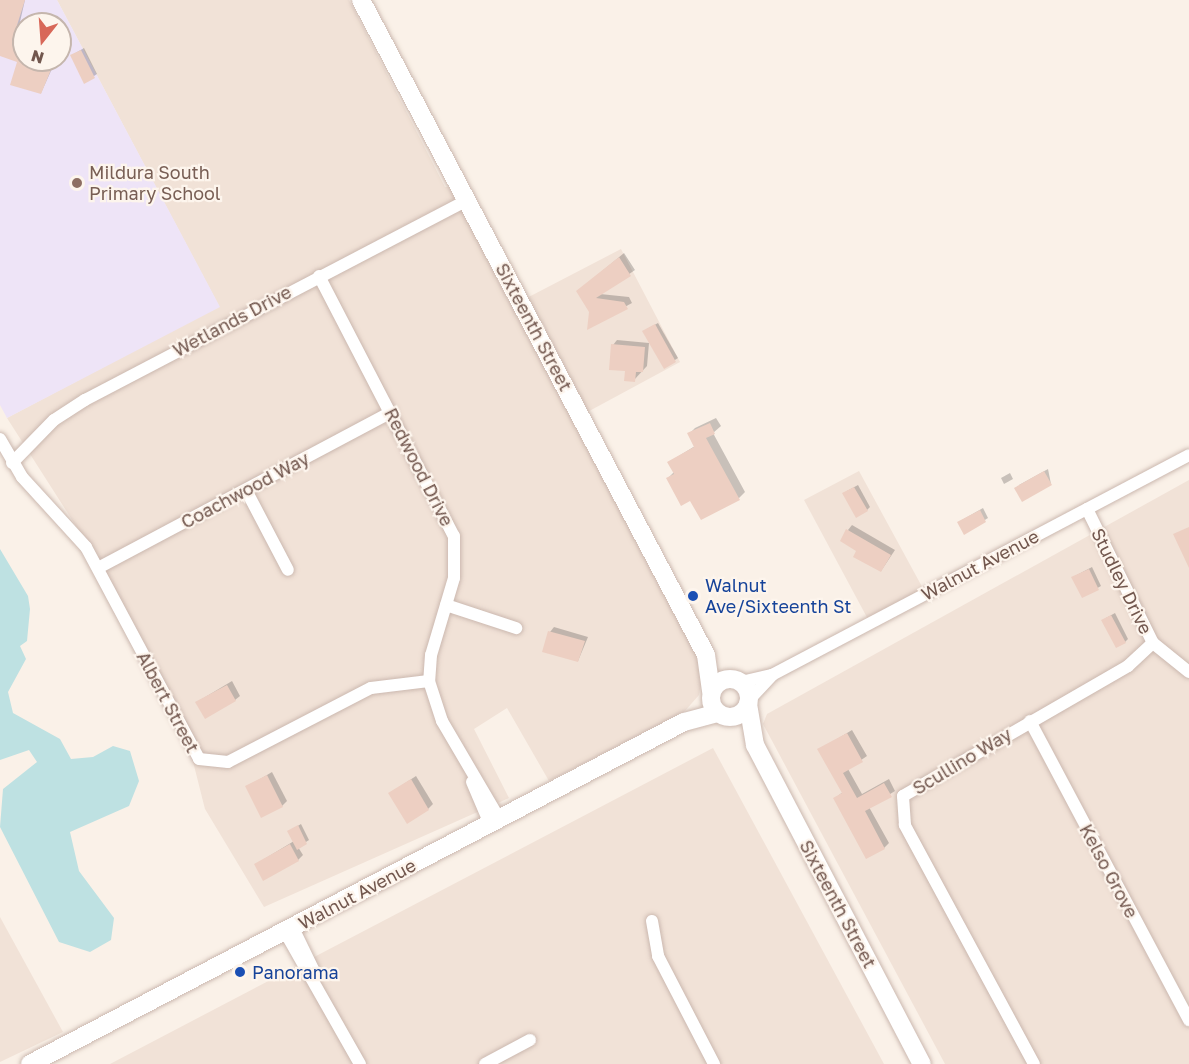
<!DOCTYPE html>
<style>
body{margin:0}
#map{position:relative;width:1189px;height:1064px;overflow:hidden;background:#faf1e8;font-family:"Golos Text",sans-serif}
div>[style]{position:absolute}
[style*='--x']{left:calc(var(--x)*1px);top:calc(var(--y)*1px);width:calc(var(--w)*1px);rotate:calc(var(--a)*1deg)}
.residential>*{inset:0;background:#f1e2d7}
.education>*{inset:0;background:#eee4f7}
.water>*{inset:0;background:#bee1e2}
.shadow>*{inset:0;background:#0003}
.building>*{inset:0;background:#edcfc2}
.roads{filter:drop-shadow(0 0 2px #cbb8af) drop-shadow(0 0 2px #cbb8af)}
.street>*{height:12px;margin:-6px;padding:0 6px;transform-origin:6px;border-radius:6px;background:#fff}
.secondary>*{height:18px;margin:-9px;padding:0 9px;transform-origin:9px;border-radius:9px;background:#fff}
.secondary>.ring{margin:-9px;padding:0;box-sizing:content-box;background:none;border:18px solid #fff;border-radius:50%}
.dots>*{width:16px;height:16px;translate:-50% -50%;box-sizing:border-box;border:3px solid #fdf5ed;border-radius:50%}
span{translate:-50% -50%;white-space:nowrap;text-align:center;line-height:1.15;-webkit-text-stroke:4.5px #fdf5ed;paint-order:stroke}
.education-label{font-size:18px;color:#785e54}
.left{translate:0 -50%;text-align:left}
.street-label{font-size:18px;color:#72574e}
.transit-label{font-size:18px;color:#164399}
.north{position:absolute;left:12px;top:12px;width:60px;height:60px;box-sizing:border-box;background:#fdf5ed;border:2px solid #c5b6ad;border-radius:50%;rotate:197deg;font-size:16px;font-weight:700;line-height:24px;text-align:center;color:#72574e}
.north::after{content:'';display:block;margin:auto;width:21px;height:27px;background:#d86859;clip-path:polygon(50% 0,100% 100%,50% 72%,0 100%)}
</style>
<div id="map">
<div class="residential">
<i style="clip-path:polygon(57px 0,349px 0,445px 187px,460px 187px,521px 301px,621px 249px,680px 362px,580px 416px,706px 655px,699px 695px,684px 712px,549px 781px,507px 708px,474px 729px,509px 798px,264px 907px,205px 809px,185px 730px,106px 573px,7px 418px,219px 306px)"></i>
<i style="clip-path:polygon(859px 471px,926px 594px,870px 623px,804px 500px)"></i>
<i style="clip-path:polygon(1189px 480px,1189px 1064px,945px 1064px,763px 724px,767px 714px)"></i>
<i style="clip-path:polygon(713px 748px,884px 1064px,110px 1064px)"></i>
<i style="clip-path:polygon(0 917px,63px 1032px,0 1062px)"></i>
</div>
<div class="education">
<i style="clip-path:polygon(evenodd,0 0,57px 0,220px 307px,7px 418px,0 405px,0 0,24px 24px,60px 24px,60px 60px,24px 60px,24px 24px)"></i>
</div>
<div class="water">
<i style="clip-path:polygon(0 549px,28px 596px,30px 609px,27px 641px,20px 646px,26px 659px,8px 692px,13px 713px,60px 739px,71px 759px,93px 757px,113px 746px,130px 751px,139px 781px,129px 806px,70px 832px,79px 871px,114px 918px,111px 940px,90px 952px,59px 942px,0 827px,3px 789px,37px 762px,29px 750px,0 760px)"></i>
</div>
<div class="shadow">
<i style="clip-path:polygon(0 0,25px 0,17px 35px,24px 38px,24px 60px,56px 60px,41px 93px,19px 61px,0 55px)"></i>
<i style="clip-path:polygon(60px 31px,67px 33px,60px 50px)"></i>
<i style="clip-path:polygon(84px 48px,97px 74px,85px 82px,72px 55px)"></i>
<i style="clip-path:polygon(624px 253px,635px 270px,600px 294px,629px 297px,632px 303px,588px 327px,591px 311px,583px 287px)"></i>
<i style="clip-path:polygon(658px 323px,678px 358px,664px 367px,647px 329px)"></i>
<i style="clip-path:polygon(617px 340px,649px 343px,647px 366px,634px 380px,613px 345px)"></i>
<i style="clip-path:polygon(716px 418px,721px 426px,713px 433px,745px 492px,739px 498px,691px 499px,668px 478px,674px 472px,669px 462px,695px 446px,689px 434px,695px 428px)"></i>
<i style="clip-path:polygon(1048px 469px,1051px 484px,1019px 485px)"></i>
<i style="clip-path:polygon(1010px 473px,1013px 479px,1004px 484px,1001px 478px)"></i>
<i style="clip-path:polygon(858px 485px,870px 507px,867px 510px,847px 491px)"></i>
<i style="clip-path:polygon(983px 508px,988px 518px,964px 533px,962px 520px)"></i>
<i style="clip-path:polygon(852px 525px,895px 550px,881px 571px,858px 550px,848px 530px)"></i>
<i style="clip-path:polygon(1092px 567px,1101px 586px,1083px 596px,1073px 577px)"></i>
<i style="clip-path:polygon(1115px 613px,1128px 639px,1125px 642px,1106px 618px)"></i>
<i style="clip-path:polygon(554px 627px,588px 637px,578px 661px,550px 632px)"></i>
<i style="clip-path:polygon(232px 681px,240px 696px,235px 700px,197px 702px)"></i>
<i style="clip-path:polygon(852px 730px,867px 756px,848px 769px,862px 794px,889px 779px,895px 791px,869px 807px,889px 843px,884px 848px,835px 798px,843px 792px,819px 750px)"></i>
<i style="clip-path:polygon(272px 772px,287px 801px,282px 806px,247px 787px)"></i>
<i style="clip-path:polygon(416px 776px,433px 804px,428px 809px,390px 793px)"></i>
<i style="clip-path:polygon(301px 824px,309px 840px,298px 847px,303px 855px,298px 860px,256px 864px,294px 841px,289px 831px)"></i>
</div>
<div class="building">
<i style="clip-path:polygon(0 0,25px 0,12px 41px,24px 45px,24px 60px,55px 60px,41px 94px,10px 85px,17px 62px,0 56px)"></i>
<i style="clip-path:polygon(81px 50px,95px 78px,84px 84px,70px 55px)"></i>
<i style="clip-path:polygon(619px 257px,631px 276px,596px 298px,624px 302px,628px 309px,587px 330px,589px 312px,576px 291px)"></i>
<i style="clip-path:polygon(655px 324px,676px 362px,664px 369px,642px 331px)"></i>
<i style="clip-path:polygon(611px 344px,645px 347px,643px 372px,636px 372px,635px 382px,624px 381px,625px 371px,609px 370px)"></i>
<i style="clip-path:polygon(710px 423px,715px 434px,706px 438px,740px 500px,701px 520px,690px 501px,681px 506px,666px 478px,674px 474px,667px 462px,694px 447px,687px 433px)"></i>
<i style="clip-path:polygon(1044px 471px,1052px 485px,1022px 502px,1014px 488px)"></i>
<i style="clip-path:polygon(854px 487px,868px 511px,856px 518px,842px 493px)"></i>
<i style="clip-path:polygon(980px 510px,986px 522px,964px 535px,957px 522px)"></i>
<i style="clip-path:polygon(1189px 527px,1189px 568px,1173px 534px)"></i>
<i style="clip-path:polygon(846px 529px,891px 555px,881px 572px,853px 557px,856px 551px,840px 541px)"></i>
<i style="clip-path:polygon(1089px 569px,1099px 590px,1082px 598px,1071px 577px)"></i>
<i style="clip-path:polygon(1111px 615px,1126px 643px,1116px 648px,1101px 620px)"></i>
<i style="clip-path:polygon(548px 631px,585px 641px,578px 662px,542px 652px)"></i>
<i style="clip-path:polygon(227px 685px,236px 701px,205px 719px,195px 702px)"></i>
<i style="clip-path:polygon(847px 733px,863px 762px,843px 773px,857px 798px,884px 783px,892px 797px,865px 811px,885px 849px,866px 859px,833px 798px,842px 793px,817px 749px)"></i>
<i style="clip-path:polygon(267px 775px,283px 807px,261px 818px,245px 786px)"></i>
<i style="clip-path:polygon(411px 779px,429px 810px,407px 824px,388px 793px)"></i>
<i style="clip-path:polygon(298px 825px,307px 844px,297px 850px,287px 831px)"></i>
<i style="clip-path:polygon(290px 844px,299px 861px,263px 881px,254px 864px)"></i>
</div>
<div class="roads">
<div class="street">
<i style="--x:319;--y:276;--w:293;--a:62.6"></i>
<i style="--x:454;--y:536;--w:42;--a:90"></i>
<i style="--x:454;--y:578;--w:80;--a:106.6"></i>
<i style="--x:431;--y:655;--w:26;--a:94"></i>
<i style="--x:429;--y:681;--w:42;--a:72"></i>
<i style="--x:442;--y:721;--w:113;--a:59.6"></i>
<i style="--x:0;--y:439;--w:44;--a:59.9"></i>
<i style="--x:22;--y:477;--w:95;--a:47.6"></i>
<i style="--x:86;--y:547;--w:240;--a:61.9"></i>
<i style="--x:199;--y:759;--w:29;--a:6"></i>
<i style="--x:228;--y:762;--w:161;--a:-27.4"></i>
<i style="--x:371;--y:688;--w:58;--a:-6.9"></i>
<i style="--x:12;--y:463;--w:60;--a:-45.7"></i>
<i style="--x:54;--y:420;--w:37;--a:-33"></i>
<i style="--x:85;--y:400;--w:431;--a:-27.6"></i>
<i style="--x:246;--y:490;--w:90;--a:62.3"></i>
<i style="--x:1087;--y:509;--w:149;--a:63.8"></i>
<i style="--x:1153;--y:643;--w:46;--a:38.9"></i>
<i style="--x:98;--y:568;--w:332;--a:-28"></i>
<i style="--x:446;--y:605;--w:74;--a:18.2"></i>
<i style="--x:741;--y:682;--w:32;--a:-13"></i>
<i style="--x:749;--y:700;--w:34;--a:-47"></i>
<i style="--x:772;--y:675;--w:471;--a:-27.8"></i>
<i style="--x:1030;--y:721;--w:339;--a:62"></i>
<i style="--x:472;--y:782;--w:46;--a:66.8"></i>
<i style="--x:652;--y:921;--w:36;--a:80"></i>
<i style="--x:658;--y:956;--w:122;--a:62.6"></i>
<i style="--x:293;--y:928;--w:46;--a:64"></i>
<i style="--x:285;--y:932;--w:152;--a:60.4"></i>
<i style="--x:485;--y:1064;--w:51;--a:-28.1"></i>
<i style="--x:1034;--y:1064;--w:272;--a:-118.4"></i>
<i style="--x:905;--y:825;--w:29;--a:-94"></i>
<i style="--x:903;--y:796;--w:260;--a:-30"></i>
<i style="--x:1128;--y:666;--w:34;--a:-43"></i>
</div>
<div class="secondary">
<i style="--x:361;--y:0;--w:740;--a:62.22"></i>
<i style="--x:706;--y:655;--w:36;--a:82"></i>
<i class="ring" style="left:711px;top:679px;width:20px;height:20px"></i>
<i style="--x:748;--y:704;--w:42;--a:80.3"></i>
<i style="--x:755;--y:745;--w:360;--a:62.4"></i>
<i style="--x:30;--y:1064;--w:738;--a:-27.61"></i>
<i style="--x:684;--y:722;--w:35;--a:-15"></i>
</div>
</div>
<div class="dots">
<i style="left:77px;top:183px;background:#8d6e63"></i>
<i style="left:693px;top:596px;background:#1a4fb4"></i>
<i style="left:240px;top:972px;background:#1a4fb4"></i>
</div>
<div class="education-label">
<span class="left" style="left:89px;top:183px">Mildura South<br>Primary School</span>
</div>
<div class="street-label">
<span style="left:232px;top:321px;rotate:-28deg">Wetlands Drive</span>
<span style="left:534px;top:327px;rotate:62deg">Sixteenth Street</span>
<span style="left:419px;top:467px;rotate:63deg">Redwood Drive</span>
<span style="left:245px;top:490px;rotate:-28deg">Coachwood Way</span>
<span style="left:980px;top:565px;rotate:-28deg">Walnut Avenue</span>
<span style="left:1122px;top:581px;rotate:64deg">Studley Drive</span>
<span style="left:168px;top:702px;rotate:62deg">Albert Street</span>
<span style="left:962px;top:761px;rotate:-31deg">Scullino Way</span>
<span style="left:1109px;top:871px;rotate:62deg">Kelso Grove</span>
<span style="left:357px;top:894px;rotate:-28deg">Walnut Avenue</span>
<span style="left:838px;top:904px;rotate:62deg">Sixteenth Street</span>
</div>
<div class="transit-label">
<span class="left" style="left:705px;top:596px">Walnut<br>Ave/Sixteenth St</span>
<span class="left" style="left:252px;top:972px">Panorama</span>
</div>
<div class="north">N</div>
</div>
